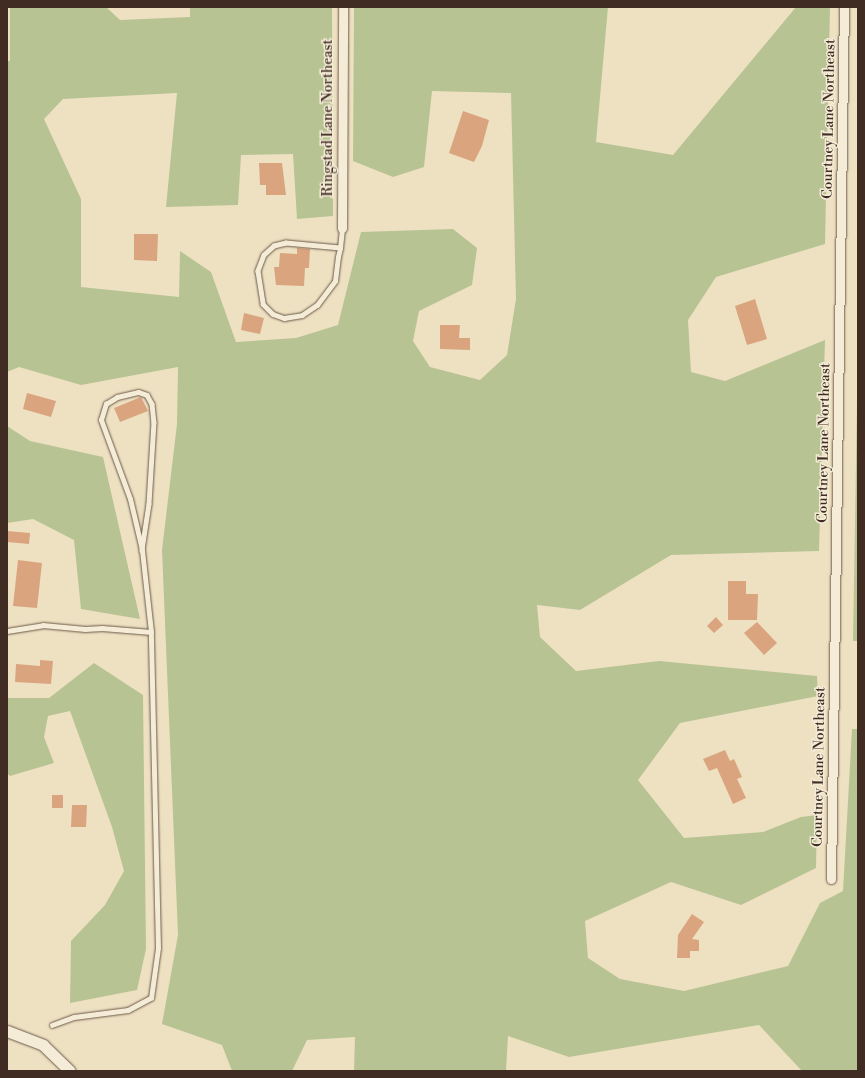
<!DOCTYPE html>
<style>
body{margin:0}
#map{position:relative;width:865px;height:1078px;overflow:hidden;background:#eee1c2;font-family:"Libre Bodoni",serif}
div>[style]{position:absolute}
[style*='--x']{left:calc(var(--x)*1px);top:calc(var(--y)*1px);width:calc(var(--w)*1px);rotate:calc(var(--a)*1deg)}
.green>*{inset:0;background:#b8c393}
.building>*{inset:0;background:#daa47e}
.roads{filter:drop-shadow(0 0 1px #6c594a) drop-shadow(0 0 1px #6c594a)}
.service>*{height:4.5px;margin:-2.25px;padding:0 2.25px;transform-origin:2.25px;border-radius:2.25px;background:#f4ecd7}
.minor>*{height:9px;margin:-4.5px;padding:0 4.5px;transform-origin:4.5px;border-radius:4.5px;background:#f4ecd7}
.tertiary>*{height:11px;margin:-5.5px;padding:0 5.5px;transform-origin:5.5px;border-radius:5.5px;background:#f4ecd7}
span{translate:-50% -50%;white-space:nowrap;text-align:center;line-height:1.15;-webkit-text-stroke:3px #f4ecd7;paint-order:stroke}
.street-label{font-size:14px;color:#402c22}
.frame{position:absolute;inset:0;border:8px solid #402c22;pointer-events:none}
</style>
<div id="map">
<div class="green">
<i style="clip-path:polygon(10px 7px,106px 7px,120px 20px,190px 17px,190px 7px,332px 8px,333px 216px,297px 219px,293px 154px,241px 155px,238px 205px,166px 207px,177px 93px,63px 99px,44px 119px,81px 199px,81px 287px,179px 297px,180px 251px,211px 272px,236px 342px,296px 338px,338px 325px,361px 232px,453px 229px,477px 248px,472px 285px,419px 311px,413px 341px,430px 367px,480px 380px,507px 355px,516px 299px,511px 93px,432px 91px,424px 167px,393px 177px,353px 161px,354px 7px,608px 7px,596px 142px,673px 155px,796px 7px,830px 7px,825px 244px,716px 277px,688px 320px,691px 372px,725px 381px,825px 340px,819px 551px,671px 555px,580px 610px,537px 605px,540px 637px,576px 671px,659px 661px,817px 676px,818px 696px,680px 723px,638px 780px,684px 838px,763px 832px,801px 817px,817px 815px,816px 868px,741px 905px,671px 882px,585px 921px,588px 958px,620px 979px,684px 991px,788px 966px,820px 903px,843px 891px,852px 729px,858px 729px,858px 1071px,802px 1071px,759px 1025px,569px 1057px,508px 1036px,506px 1071px,354px 1071px,355px 1037px,307px 1040px,292px 1071px,232px 1071px,222px 1045px,162px 1024px,178px 935px,162px 550px,177px 424px,178px 367px,81px 385px,19px 367px,7px 372px,7px 61px,10px 61px)"></i>
<i style="clip-path:polygon(857px 403px,858px 403px,858px 641px,853px 641px)"></i>
<i style="clip-path:polygon(7px 426px,30px 441px,103px 457px,140px 619px,81px 609px,74px 540px,33px 519px,7px 523px)"></i>
<i style="clip-path:polygon(94px 663px,143px 695px,146px 949px,137px 990px,70px 1003px,71px 941px,105px 905px,124px 871px,112px 827px,70px 711px,48px 716px,44px 737px,54px 763px,10px 776px,7px 773px,7px 698px,49px 698px)"></i>
</div>
<div class="building">
<i style="clip-path:polygon(463px 111px,489px 120px,482px 146px,474px 162px,449px 153px)"></i>
<i style="clip-path:polygon(259px 163px,282px 163px,286px 195px,266px 195px,266px 185px,260px 185px)"></i>
<i style="clip-path:polygon(134px 234px,158px 234px,157px 261px,134px 260px)"></i>
<i style="clip-path:polygon(297px 248px,310px 249px,309px 268px,305px 268px,304px 286px,276px 285px,274px 267px,279px 267px,280px 253px,297px 254px)"></i>
<i style="clip-path:polygon(755px 299px,767px 339px,747px 345px,735px 306px)"></i>
<i style="clip-path:polygon(244px 313px,264px 318px,260px 334px,241px 330px)"></i>
<i style="clip-path:polygon(440px 325px,460px 325px,459px 338px,470px 338px,470px 350px,440px 349px)"></i>
<i style="clip-path:polygon(27px 393px,56px 401px,51px 417px,23px 409px)"></i>
<i style="clip-path:polygon(141px 397px,148px 411px,120px 422px,114px 408px)"></i>
<i style="clip-path:polygon(7px 531px,30px 533px,29px 544px,7px 542px)"></i>
<i style="clip-path:polygon(18px 560px,42px 563px,37px 608px,13px 606px)"></i>
<i style="clip-path:polygon(728px 581px,746px 581px,746px 594px,758px 594px,757px 620px,728px 620px)"></i>
<i style="clip-path:polygon(716px 617px,723px 625px,714px 633px,707px 626px)"></i>
<i style="clip-path:polygon(757px 622px,777px 643px,764px 655px,744px 633px)"></i>
<i style="clip-path:polygon(40px 660px,53px 661px,51px 684px,15px 682px,16px 664px,40px 666px)"></i>
<i style="clip-path:polygon(725px 750px,730px 761px,734px 759px,742px 777px,737px 779px,746px 798px,733px 804px,717px 768px,709px 771px,703px 759px)"></i>
<i style="clip-path:polygon(52px 795px,63px 795px,63px 808px,52px 808px)"></i>
<i style="clip-path:polygon(72px 805px,87px 805px,86px 827px,71px 827px)"></i>
<i style="clip-path:polygon(692px 914px,704px 922px,692px 939px,699px 940px,699px 951px,690px 951px,690px 958px,677px 958px,678px 935px)"></i>
</div>
<div class="roads">
<div class="service">
<i style="--x:340;--y:248;--w:54;--a:-174.7"></i>
<i style="--x:286;--y:243;--w:12;--a:166"></i>
<i style="--x:274;--y:246;--w:13;--a:138"></i>
<i style="--x:264;--y:255;--w:17;--a:111"></i>
<i style="--x:258;--y:271;--w:33;--a:81"></i>
<i style="--x:263;--y:304;--w:14;--a:45"></i>
<i style="--x:273;--y:314;--w:12;--a:20"></i>
<i style="--x:284;--y:318;--w:18;--a:-9"></i>
<i style="--x:302;--y:315;--w:18;--a:-34"></i>
<i style="--x:317;--y:305;--w:30;--a:-53"></i>
<i style="--x:335;--y:281;--w:24;--a:-83"></i>
<i style="--x:338;--y:257;--w:9;--a:-77"></i>
<i style="--x:340;--y:248;--w:20;--a:-84"></i>
<i style="--x:7;--y:631;--w:36;--a:-9"></i>
<i style="--x:43;--y:625;--w:42;--a:5.4"></i>
<i style="--x:85;--y:629;--w:17;--a:-3"></i>
<i style="--x:102;--y:628;--w:49;--a:4.7"></i>
<i style="--x:52;--y:1025;--w:23;--a:-20"></i>
<i style="--x:74;--y:1017;--w:54;--a:-7.4"></i>
<i style="--x:128;--y:1010;--w:26;--a:-28"></i>
<i style="--x:151;--y:998;--w:50;--a:-82"></i>
<i style="--x:158;--y:948;--w:316;--a:-91.3"></i>
<i style="--x:151;--y:632;--w:82;--a:-96.3"></i>
<i style="--x:142;--y:550;--w:52;--a:-103.2"></i>
<i style="--x:130;--y:499;--w:84;--a:-110.2"></i>
<i style="--x:101;--y:420;--w:17;--a:-73"></i>
<i style="--x:106;--y:404;--w:13;--a:-32"></i>
<i style="--x:117;--y:397;--w:22;--a:-13"></i>
<i style="--x:138;--y:392;--w:9;--a:18"></i>
<i style="--x:147;--y:395;--w:10;--a:61"></i>
<i style="--x:152;--y:404;--w:18;--a:84"></i>
<i style="--x:154;--y:422;--w:82;--a:93.5"></i>
<i style="--x:149;--y:504;--w:47;--a:98.7"></i>
</div>
<div class="minor">
<i style="--x:342;--y:228;--w:221;--a:-89.7"></i>
<i style="--x:831;--y:879;--w:872;--a:-89.15"></i>
</div>
<div class="tertiary">
<i style="--x:7;--y:1031;--w:39;--a:21"></i>
<i style="--x:43;--y:1045;--w:37;--a:44"></i>
</div>
</div>
<div class="street-label">
<span style="left:328px;top:118px;rotate:-90deg">Ringstad Lane Northeast</span>
<span style="left:829px;top:119px;rotate:-89deg">Courtney Lane Northeast</span>
<span style="left:824px;top:443px;rotate:-89deg">Courtney Lane Northeast</span>
<span style="left:819px;top:767px;rotate:-89deg">Courtney Lane Northeast</span>
</div>
<div class="frame"></div>
</div>
